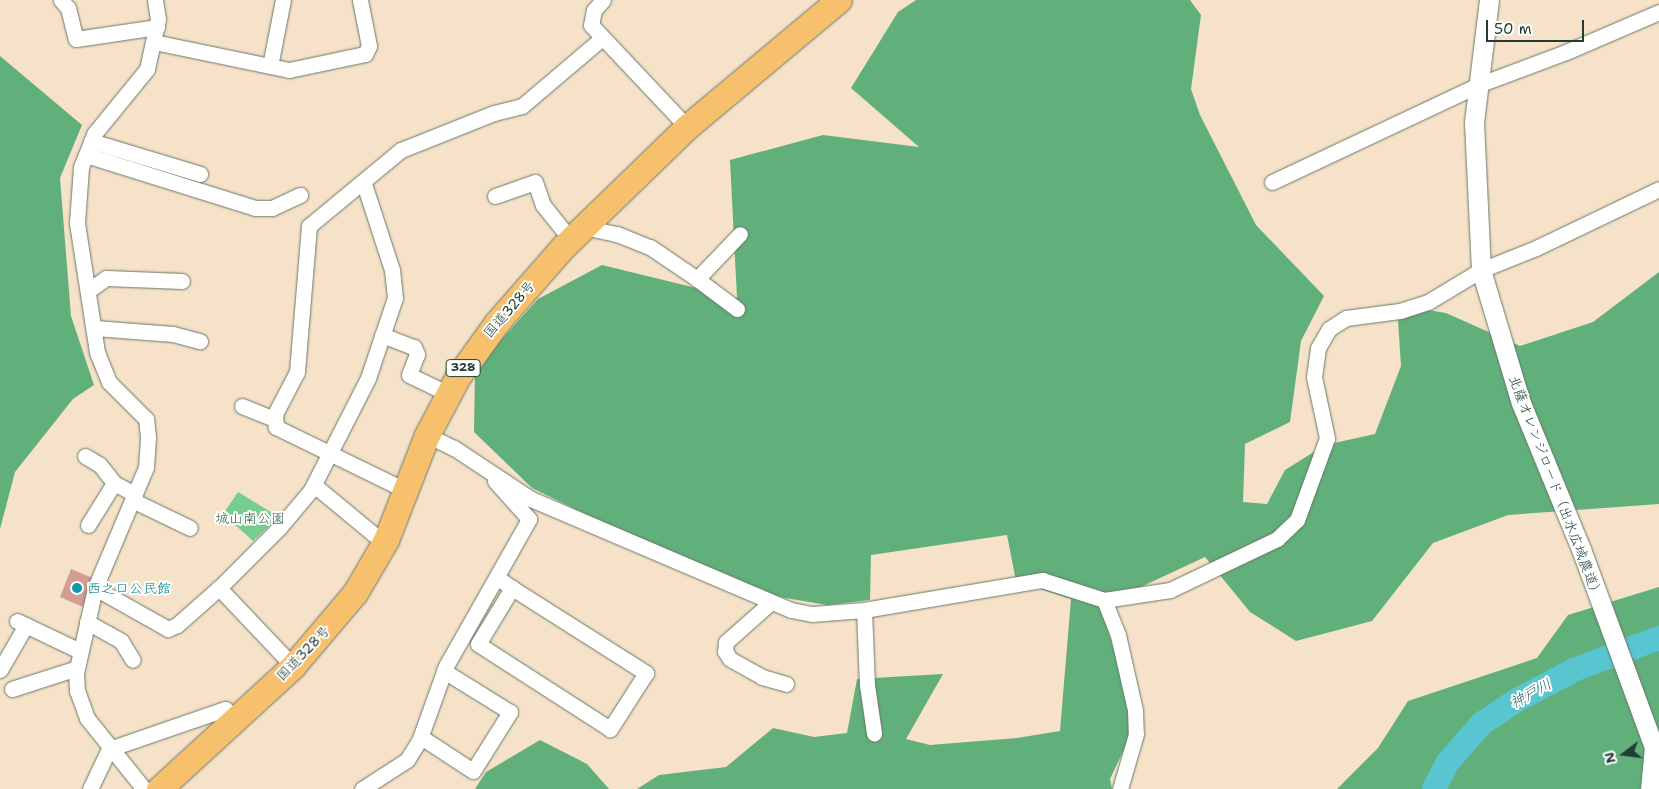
<!DOCTYPE html>
<meta charset="utf-8">
<style>
body{margin:0}
#map{position:relative;width:1659px;height:789px;overflow:hidden;background:#f5e2c8;font-family:"Shantell Sans","Klee One",sans-serif}
div>[style]{position:absolute}
[style*='--x']{left:calc(var(--x)*1px);top:calc(var(--y)*1px);width:calc(var(--w)*1px);rotate:calc(var(--a)*1deg)}
.green>*{inset:0;background:#77cd91}
.forest>*{inset:0;background:#61b07b}
.river>*{height:24px;margin:-12px;padding:0 12px;transform-origin:12px;border-radius:12px;background:#58c5d0}
.building>*{inset:0;background:#d19d95}
.roads{filter:drop-shadow(0 0 1px #6a7768) drop-shadow(0 0 1px #6a7768)}
.minor>*{height:15px;margin:-7.5px;padding:0 7.5px;transform-origin:7.5px;border-radius:7.5px;background:#fff}
.tertiary>*{height:19px;margin:-9.5px;padding:0 9.5px;transform-origin:9.5px;border-radius:9.5px;background:#fff}
.trunk>*{height:25px;margin:-12.5px;padding:0 12.5px;transform-origin:12.5px;border-radius:12.5px;background:#f7c06c}
.dots>*{width:14px;height:14px;translate:-50% -50%;box-sizing:border-box;border:2px solid #fff;border-radius:50%}
span{translate:-50% -50%;white-space:nowrap;text-align:center;line-height:1.15;-webkit-text-stroke:4px #fff;paint-order:stroke}
.shield-label span{padding:1px 4px;background:#fff;border:1px solid;border-radius:4px;-webkit-text-stroke-width:0}
.shield-label{font-size:12px;color:#1f3d34;font-weight:700}
.street-label{font-size:14px;color:#1f3d34}
.park-label{font-size:14px;color:#35614b}
.culture-label{font-size:14px;color:#0d838f}
.left{translate:0 -50%;text-align:left}
.water-label{font-size:15px;color:#306663;font-style:italic}
.north{position:absolute;left:1599px;top:729px;width:50px;height:50px;-webkit-text-stroke:4px #fff;paint-order:stroke;rotate:255deg;font-size:14px;font-weight:700;line-height:20px;text-align:center;color:#1f3d34}
.north::after{content:'';display:block;margin:auto;width:18px;height:22px;background:#1f3d34;clip-path:polygon(50% 0,100% 100%,50% 72%,0 100%)}
.scale{position:absolute;left:1486px;top:20px;width:98px;height:22px;box-sizing:border-box;border:2px solid #1f3d34;border-top:0;padding-left:6px;font-size:15px;line-height:18px;white-space:nowrap;color:#1f3d34;-webkit-text-stroke:4px #fff;paint-order:stroke}
</style>
<div id="map">
<div class="green">
<i style="clip-path:polygon(238px 492px,279px 517px,253px 541px,223px 514px)"></i>
</div>
<div class="forest">
<i style="clip-path:polygon(916px 0,1190px 0,1201px 15px,1191px 89px,1200px 115px,1256px 225px,1324px 296px,1301px 341px,1290px 422px,1245px 444px,1243px 502px,1267px 504px,1285px 470px,1325px 445px,1375px 434px,1401px 366px,1397px 305px,1446px 313px,1520px 346px,1593px 322px,1659px 272px,1659px 504px,1508px 515px,1433px 543px,1372px 621px,1296px 641px,1250px 612px,1205px 557px,1100px 606px,1137px 722px,1110px 779px,1112px 789px,637px 789px,659px 775px,726px 767px,773px 728px,814px 737px,847px 733px,857px 679px,943px 674px,906px 739px,930px 745px,1017px 738px,1060px 731px,1071px 599px,1016px 581px,1007px 535px,871px 555px,870px 600px,827px 605px,744px 591px,532px 488px,474px 432px,475px 369px,538px 299px,602px 265px,737px 298px,730px 160px,823px 135px,919px 147px,851px 88px,898px 12px)"></i>
<i style="clip-path:polygon(0 56px,82px 125px,60px 178px,71px 316px,94px 385px,73px 399px,15px 472px,0 529px)"></i>
<i style="clip-path:polygon(1659px 587px,1659px 789px,1337px 789px,1378px 748px,1408px 701px,1537px 658px,1568px 615px)"></i>
<i style="clip-path:polygon(540px 740px,587px 764px,609px 789px,475px 789px,486px 772px)"></i>
</div>
<div class="river">
<i style="--x:1434;--y:789;--w:30;--a:-63"></i>
<i style="--x:1448;--y:762;--w:50;--a:-49"></i>
<i style="--x:1481;--y:724;--w:43;--a:-33.7"></i>
<i style="--x:1517;--y:700;--w:67;--a:-27.7"></i>
<i style="--x:1576;--y:669;--w:89;--a:-20.5"></i>
</div>
<div class="building">
<i style="clip-path:polygon(71px 569px,95px 579px,83px 607px,60px 597px)"></i>
</div>
<div class="roads">
<div class="minor">
<i style="--x:61;--y:0;--w:11;--a:49"></i>
<i style="--x:68;--y:8;--w:32;--a:76"></i>
<i style="--x:76;--y:39;--w:82;--a:-8.4"></i>
<i style="--x:603;--y:0;--w:13;--a:132"></i>
<i style="--x:594;--y:10;--w:15;--a:101"></i>
<i style="--x:591;--y:25;--w:140;--a:46.7"></i>
<i style="--x:154;--y:42;--w:138;--a:11.7"></i>
<i style="--x:289;--y:70;--w:78;--a:-11.9"></i>
<i style="--x:365;--y:54;--w:9;--a:-63"></i>
<i style="--x:369;--y:46;--w:47;--a:-101.1"></i>
<i style="--x:270;--y:66;--w:67;--a:-78.9"></i>
<i style="--x:91;--y:141;--w:114;--a:16.8"></i>
<i style="--x:86;--y:155;--w:177;--a:17.4"></i>
<i style="--x:255;--y:208;--w:17;--a:0"></i>
<i style="--x:272;--y:208;--w:31;--a:-25"></i>
<i style="--x:1272;--y:182;--w:228;--a:-25.2"></i>
<i style="--x:1478;--y:85;--w:94;--a:-20.6"></i>
<i style="--x:1566;--y:52;--w:101;--a:-23.3"></i>
<i style="--x:495;--y:196;--w:42;--a:-19.3"></i>
<i style="--x:535;--y:182;--w:24;--a:71"></i>
<i style="--x:543;--y:205;--w:45;--a:51.3"></i>
<i style="--x:583;--y:227;--w:35;--a:12"></i>
<i style="--x:617;--y:234;--w:35;--a:22"></i>
<i style="--x:650;--y:247;--w:57;--a:34.2"></i>
<i style="--x:697;--y:279;--w:62;--a:-46.3"></i>
<i style="--x:697;--y:279;--w:50;--a:36.9"></i>
<i style="--x:88;--y:291;--w:22;--a:-36"></i>
<i style="--x:106;--y:278;--w:76;--a:2.3"></i>
<i style="--x:95;--y:328;--w:78;--a:4.4"></i>
<i style="--x:173;--y:334;--w:28;--a:15"></i>
<i style="--x:382;--y:335;--w:34;--a:21"></i>
<i style="--x:414;--y:347;--w:8;--a:67"></i>
<i style="--x:417;--y:354;--w:22;--a:111"></i>
<i style="--x:409;--y:375;--w:44;--a:25.4"></i>
<i style="--x:242;--y:406;--w:35;--a:22"></i>
<i style="--x:427;--y:435;--w:30;--a:26"></i>
<i style="--x:454;--y:448;--w:92;--a:33.5"></i>
<i style="--x:531;--y:499;--w:283;--a:23.1"></i>
<i style="--x:791;--y:610;--w:21;--a:11"></i>
<i style="--x:812;--y:614;--w:52;--a:-4.4"></i>
<i style="--x:864;--y:610;--w:181;--a:-9.6"></i>
<i style="--x:1042;--y:580;--w:65;--a:17.9"></i>
<i style="--x:1104;--y:600;--w:67;--a:-8.6"></i>
<i style="--x:1170;--y:590;--w:119;--a:-25.5"></i>
<i style="--x:1277;--y:539;--w:28;--a:-44"></i>
<i style="--x:1297;--y:520;--w:87;--a:-69.9"></i>
<i style="--x:1327;--y:438;--w:62;--a:-102"></i>
<i style="--x:1314;--y:377;--w:29;--a:-82"></i>
<i style="--x:1318;--y:348;--w:22;--a:-60"></i>
<i style="--x:1329;--y:329;--w:20;--a:-33"></i>
<i style="--x:1346;--y:318;--w:54;--a:-7.4"></i>
<i style="--x:1400;--y:311;--w:29;--a:-18"></i>
<i style="--x:1428;--y:302;--w:62;--a:-31.1"></i>
<i style="--x:1481;--y:270;--w:59;--a:-21.8"></i>
<i style="--x:1536;--y:248;--w:136;--a:-25.6"></i>
<i style="--x:85;--y:456;--w:17;--a:31"></i>
<i style="--x:100;--y:465;--w:23;--a:52"></i>
<i style="--x:114;--y:483;--w:24;--a:28"></i>
<i style="--x:314;--y:485;--w:91;--a:39.6"></i>
<i style="--x:405;--y:490;--w:144;--a:-154"></i>
<i style="--x:276;--y:427;--w:13;--a:-94"></i>
<i style="--x:275;--y:414;--w:47;--a:-62.4"></i>
<i style="--x:297;--y:372;--w:146;--a:-85.3"></i>
<i style="--x:309;--y:226;--w:119;--a:-39.6"></i>
<i style="--x:401;--y:150;--w:100;--a:-21.7"></i>
<i style="--x:494;--y:113;--w:29;--a:-14"></i>
<i style="--x:522;--y:106;--w:104;--a:-40.3"></i>
<i style="--x:132;--y:500;--w:64;--a:25.8"></i>
<i style="--x:88;--y:525;--w:49;--a:-58.2"></i>
<i style="--x:498;--y:578;--w:17;--a:36"></i>
<i style="--x:512;--y:588;--w:159;--a:32.4"></i>
<i style="--x:646;--y:673;--w:67;--a:122.7"></i>
<i style="--x:610;--y:729;--w:157;--a:-147.2"></i>
<i style="--x:478;--y:644;--w:66;--a:-58.7"></i>
<i style="--x:95;--y:588;--w:84;--a:29.3"></i>
<i style="--x:168;--y:629;--w:10;--a:-24"></i>
<i style="--x:177;--y:625;--w:56;--a:-41.4"></i>
<i style="--x:1104;--y:600;--w:38;--a:68"></i>
<i style="--x:1118;--y:635;--w:77;--a:77.2"></i>
<i style="--x:1135;--y:710;--w:24;--a:88"></i>
<i style="--x:1136;--y:734;--w:57;--a:106.2"></i>
<i style="--x:770;--y:603;--w:59;--a:138.4"></i>
<i style="--x:726;--y:642;--w:9;--a:96"></i>
<i style="--x:725;--y:651;--w:9;--a:58"></i>
<i style="--x:730;--y:659;--w:37;--a:29"></i>
<i style="--x:762;--y:677;--w:25;--a:16"></i>
<i style="--x:864;--y:610;--w:75;--a:87.7"></i>
<i style="--x:867;--y:685;--w:49;--a:81.7"></i>
<i style="--x:17;--y:621;--w:70;--a:25.5"></i>
<i style="--x:87;--y:622;--w:39;--a:29"></i>
<i style="--x:121;--y:641;--w:22;--a:58"></i>
<i style="--x:293;--y:666;--w:108;--a:-133.5"></i>
<i style="--x:219;--y:588;--w:85;--a:-45"></i>
<i style="--x:279;--y:528;--w:50;--a:-49.9"></i>
<i style="--x:311;--y:490;--w:126;--a:-63"></i>
<i style="--x:368;--y:378;--w:84;--a:-71.4"></i>
<i style="--x:395;--y:298;--w:28;--a:-96"></i>
<i style="--x:392;--y:270;--w:90;--a:-108"></i>
<i style="--x:0;--y:670;--w:52;--a:-60"></i>
<i style="--x:12;--y:689;--w:68;--a:-17.9"></i>
<i style="--x:421;--y:737;--w:62;--a:33.2"></i>
<i style="--x:473;--y:771;--w:70;--a:-57.9"></i>
<i style="--x:510;--y:712;--w:78;--a:-148.2"></i>
<i style="--x:90;--y:789;--w:44;--a:-64.6"></i>
<i style="--x:109;--y:749;--w:123;--a:-19"></i>
<i style="--x:225;--y:709;--w:14;--a:39"></i>
<i style="--x:144;--y:789;--w:91;--a:-128.8"></i>
<i style="--x:87;--y:718;--w:29;--a:-110"></i>
<i style="--x:77;--y:691;--w:18;--a:-93"></i>
<i style="--x:76;--y:673;--w:87;--a:-77.4"></i>
<i style="--x:95;--y:588;--w:131;--a:-67.1"></i>
<i style="--x:146;--y:467;--w:30;--a:-86"></i>
<i style="--x:148;--y:437;--w:18;--a:-96"></i>
<i style="--x:146;--y:419;--w:52;--a:-135"></i>
<i style="--x:109;--y:382;--w:32;--a:-112"></i>
<i style="--x:97;--y:352;--w:131;--a:-98.8"></i>
<i style="--x:77;--y:223;--w:56;--a:-85.9"></i>
<i style="--x:81;--y:167;--w:35;--a:-68"></i>
<i style="--x:94;--y:134;--w:84;--a:-50.8"></i>
<i style="--x:147;--y:69;--w:51;--a:-77.6"></i>
<i style="--x:158;--y:19;--w:19;--a:-99"></i>
<i style="--x:362;--y:789;--w:54;--a:-32.8"></i>
<i style="--x:407;--y:760;--w:22;--a:-58"></i>
<i style="--x:419;--y:741;--w:80;--a:-70.2"></i>
<i style="--x:446;--y:666;--w:169;--a:-60.5"></i>
<i style="--x:529;--y:519;--w:51;--a:-131.8"></i>
</div>
<div class="tertiary">
<i style="--x:1489;--y:0;--w:123;--a:97"></i>
<i style="--x:1474;--y:122;--w:148;--a:87.3"></i>
<i style="--x:1481;--y:270;--w:139;--a:73.3"></i>
<i style="--x:1521;--y:403;--w:158;--a:67.7"></i>
<i style="--x:1581;--y:549;--w:211;--a:69.8"></i>
<i style="--x:1654;--y:747;--w:42;--a:95.4"></i>
</div>
<div class="trunk">
<i style="--x:159;--y:789;--w:182;--a:-42.5"></i>
<i style="--x:293;--y:666;--w:96;--a:-49.7"></i>
<i style="--x:355;--y:593;--w:61;--a:-59.7"></i>
<i style="--x:386;--y:540;--w:113;--a:-68.7"></i>
<i style="--x:427;--y:435;--w:64;--a:-62.2"></i>
<i style="--x:457;--y:378;--w:70;--a:-54.3"></i>
<i style="--x:498;--y:321;--w:98;--a:-48.7"></i>
<i style="--x:563;--y:247;--w:173;--a:-44.1"></i>
<i style="--x:687;--y:127;--w:198;--a:-39.9"></i>
</div>
</div>
<div class="dots">
<i style="left:77px;top:588px;background:#0f9aa8"></i>
</div>
<div class="shield-label">
<span style="left:463px;top:368px">328</span>
</div>
<div class="street-label">
<span style="left:509px;top:309px;rotate:-49deg">国道328号</span>
<span style="left:1556px;top:487px;rotate:69deg">北薩オレンジロード（出水広域農道）</span>
<span style="left:303px;top:653px;rotate:-46deg">国道328号</span>
</div>
<div class="park-label">
<span style="left:250px;top:518px">城山南公園</span>
</div>
<div class="culture-label">
<span class="left" style="left:87px;top:588px">西之口公民館</span>
</div>
<div class="water-label">
<span style="left:1531px;top:694px;rotate:-29deg">神戸川</span>
</div>
<div class="north">N</div>
<div class="scale">50 m</div>
</div>
